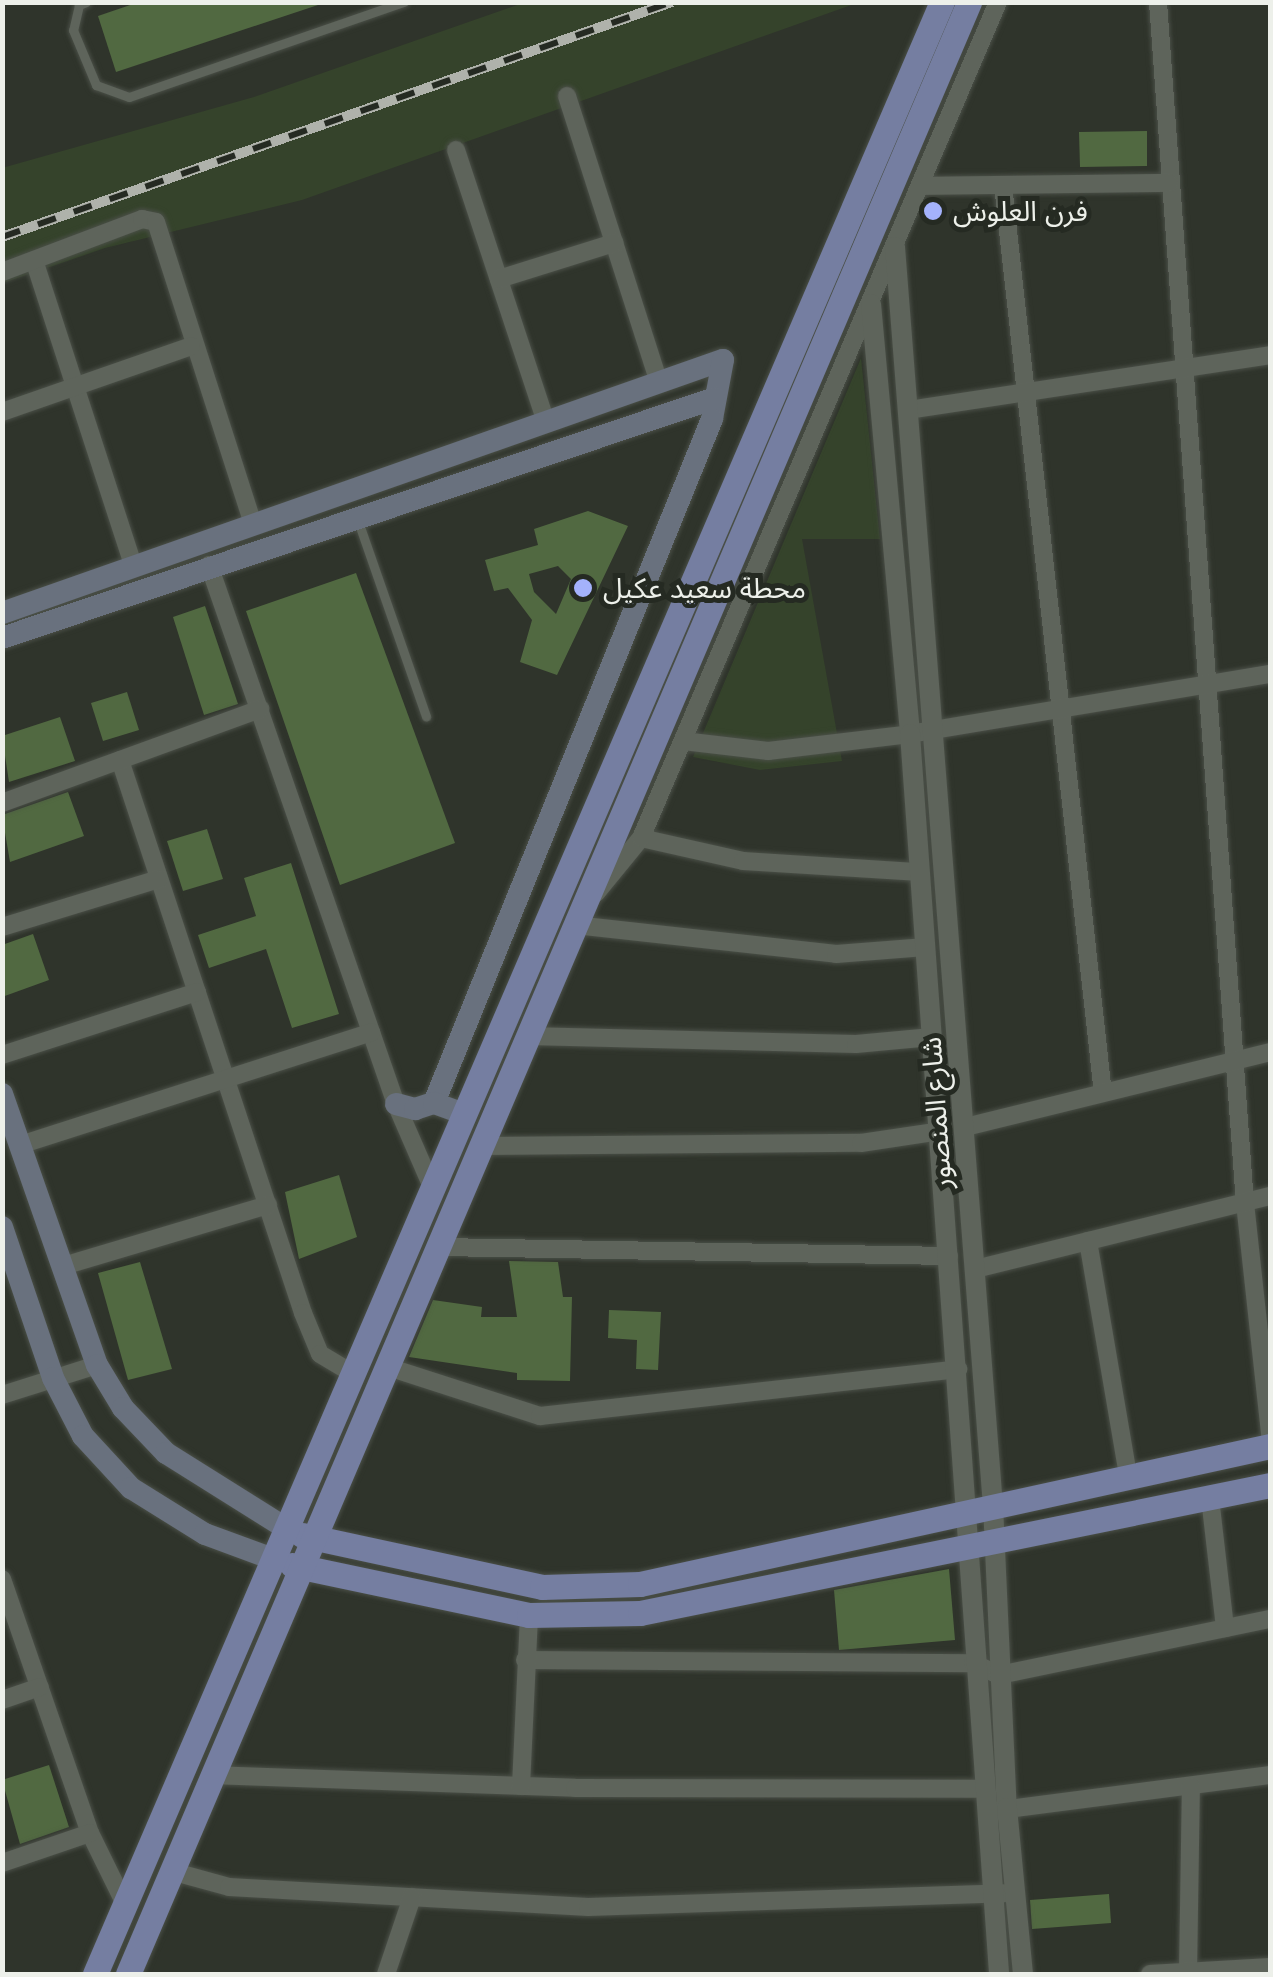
<!DOCTYPE html>
<meta charset="utf-8">
<style>
body{margin:0}
#map{position:relative;width:1273px;height:1977px;overflow:hidden;background:#2f342b;font-family:Inter,"Noto Sans Arabic",sans-serif}
div>[style]{position:absolute}
[style*='--x']{left:calc(var(--x)*1px);top:calc(var(--y)*1px);width:calc(var(--w)*1px);rotate:calc(var(--a)*1deg)}
.green>*{inset:0;background:#35432b}
.building>*{inset:0;background:#516941}
.roads{filter:drop-shadow(0 0 2px #4a4f47) drop-shadow(0 0 2px #4a4f47)}
.service>*{height:9px;margin:-4.5px;padding:0 4.5px;transform-origin:4.5px;border-radius:4.5px;background:#5e645b}
.minor>*{height:18px;margin:-9px;padding:0 9px;transform-origin:9px;border-radius:9px;background:#5e645b}
.tertiary>*{height:20px;margin:-10px;padding:0 10px;transform-origin:10px;border-radius:10px;background:#5e645b}
.secondary>*{height:22px;margin:-11px;padding:0 11px;transform-origin:11px;border-radius:11px;background:#69717e}
.primary>*{height:25px;margin:-12.5px;padding:0 12.5px;transform-origin:12.5px;border-radius:12.5px;background:#757ea1}
.rail>*{height:10px;margin-top:-5px;transform-origin:0;background:repeating-linear-gradient(90deg,#252a22 0 19px,#afb2ab 0 38px);box-sizing:border-box;border-block:2px solid #afb2ab}
.dots>*{width:28px;height:28px;translate:-50% -50%;box-sizing:border-box;border:5px solid #252a22;border-radius:50%}
span{translate:-50% -50%;white-space:nowrap;text-align:center;line-height:1.15;-webkit-text-stroke:10px #252a22;paint-order:stroke}
.poi-label{font-size:28px;color:#edf0ea}
.left{translate:0 -50%;text-align:left}
.street-label{font-size:28px;color:#edf0ea}
.frame{position:absolute;inset:0;border:5px solid #edf0ea;pointer-events:none}
</style>
<div id="map">
<div class="green">
<i style="clip-path:polygon(523px 3px,857px 3px,302px 200px,105px 248px,3px 283px,2px 168px,254px 97px)"></i>
<i style="clip-path:polygon(861px 358px,880px 539px,802px 539px,842px 761px,760px 770px,693px 757px)"></i>
</div>
<div class="building">
<i style="clip-path:polygon(139px 2px,317px 2px,318px 5px,116px 72px,98px 16px)"></i>
<i style="clip-path:polygon(1147px 131px,1147px 166px,1080px 167px,1079px 132px)"></i>
<i style="clip-path:polygon(evenodd,588px 511px,628px 526px,557px 675px,520px 662px,532px 620px,508px 588px,494px 591px,485px 560px,538px 545px,534px 529px,588px 511px,558px 566px,571px 579px,556px 614px,534px 592px,529px 574px,558px 566px)"></i>
<i style="clip-path:polygon(356px 573px,455px 843px,340px 885px,246px 611px)"></i>
<i style="clip-path:polygon(205px 606px,238px 704px,204px 715px,173px 617px)"></i>
<i style="clip-path:polygon(127px 692px,139px 730px,103px 741px,91px 703px)"></i>
<i style="clip-path:polygon(60px 717px,75px 761px,9px 782px,2px 736px)"></i>
<i style="clip-path:polygon(68px 792px,84px 836px,10px 862px,2px 815px)"></i>
<i style="clip-path:polygon(207px 829px,223px 879px,183px 891px,167px 841px)"></i>
<i style="clip-path:polygon(291px 863px,339px 1014px,292px 1028px,266px 949px,209px 968px,198px 935px,256px 916px,244px 878px)"></i>
<i style="clip-path:polygon(33px 934px,49px 980px,2px 997px,2px 945px)"></i>
<i style="clip-path:polygon(339px 1175px,357px 1237px,299px 1259px,285px 1192px)"></i>
<i style="clip-path:polygon(509px 1261px,558px 1262px,563px 1297px,572px 1297px,570px 1381px,517px 1380px,517px 1373px,409px 1357px,433px 1300px,482px 1307px,481px 1317px,517px 1317px)"></i>
<i style="clip-path:polygon(140px 1262px,172px 1369px,128px 1380px,98px 1273px)"></i>
<i style="clip-path:polygon(609px 1310px,661px 1312px,658px 1370px,636px 1369px,637px 1340px,608px 1338px)"></i>
<i style="clip-path:polygon(949px 1569px,955px 1640px,839px 1650px,834px 1590px)"></i>
<i style="clip-path:polygon(49px 1765px,69px 1827px,20px 1844px,2px 1780px)"></i>
<i style="clip-path:polygon(1109px 1894px,1111px 1923px,1032px 1929px,1030px 1900px)"></i>
</div>
<div class="roads">
<div class="service">
<i style="--x:86;--y:2;--w:8;--a:157"></i>
<i style="--x:79;--y:5;--w:26;--a:103"></i>
<i style="--x:73;--y:30;--w:60;--a:67.3"></i>
<i style="--x:96;--y:85;--w:35;--a:20"></i>
<i style="--x:129;--y:97;--w:291;--a:-19.1"></i>
<i style="--x:358;--y:521;--w:207;--a:70.8"></i>
</div>
<div class="minor">
<i style="--x:1158;--y:2;--w:1204;--a:85.86"></i>
<i style="--x:1245;--y:1203;--w:233;--a:83.8"></i>
<i style="--x:567;--y:96;--w:300;--a:72.2"></i>
<i style="--x:456;--y:150;--w:287;--a:71.7"></i>
<i style="--x:1003;--y:185;--w:913;--a:83.72"></i>
<i style="--x:921;--y:186;--w:248;--a:-0.7"></i>
<i style="--x:34;--y:260;--w:323;--a:72"></i>
<i style="--x:2;--y:272;--w:150;--a:-20.7"></i>
<i style="--x:142;--y:219;--w:14;--a:12"></i>
<i style="--x:156;--y:222;--w:318;--a:72.2"></i>
<i style="--x:499;--y:279;--w:121;--a:-17.4"></i>
<i style="--x:908;--y:410;--w:366;--a:-8.6"></i>
<i style="--x:2;--y:412;--w:200;--a:-19.2"></i>
<i style="--x:209;--y:565;--w:571;--a:70.87"></i>
<i style="--x:396;--y:1104;--w:93;--a:66.5"></i>
<i style="--x:683;--y:741;--w:86;--a:6.7"></i>
<i style="--x:768;--y:751;--w:143;--a:-6.8"></i>
<i style="--x:910;--y:734;--w:365;--a:-9.5"></i>
<i style="--x:120;--y:760;--w:582;--a:71.69"></i>
<i style="--x:303;--y:1313;--w:44;--a:67.5"></i>
<i style="--x:320;--y:1354;--w:39;--a:31"></i>
<i style="--x:2;--y:803;--w:275;--a:-20"></i>
<i style="--x:641;--y:838;--w:105;--a:12.7"></i>
<i style="--x:743;--y:861;--w:177;--a:3.6"></i>
<i style="--x:596;--y:893;--w:71;--a:-50.7"></i>
<i style="--x:641;--y:838;--w:909;--a:-66.88"></i>
<i style="--x:575;--y:925;--w:263;--a:6.3"></i>
<i style="--x:836;--y:954;--w:90;--a:-4.4"></i>
<i style="--x:2;--y:927;--w:164;--a:-17"></i>
<i style="--x:528;--y:1036;--w:328;--a:1.4"></i>
<i style="--x:856;--y:1044;--w:76;--a:-5.3"></i>
<i style="--x:2;--y:1055;--w:205;--a:-17.9"></i>
<i style="--x:965;--y:1127;--w:314;--a:-13.8"></i>
<i style="--x:20;--y:1145;--w:369;--a:-17.8"></i>
<i style="--x:482;--y:1146;--w:379;--a:-0.5"></i>
<i style="--x:861;--y:1143;--w:80;--a:-8.6"></i>
<i style="--x:1088;--y:1241;--w:238;--a:80.3"></i>
<i style="--x:439;--y:1247;--w:510;--a:1.01"></i>
<i style="--x:63;--y:1266;--w:214;--a:-16.6"></i>
<i style="--x:975;--y:1269;--w:304;--a:-13.9"></i>
<i style="--x:388;--y:1367;--w:160;--a:17.9"></i>
<i style="--x:540;--y:1416;--w:421;--a:-6.4"></i>
<i style="--x:2;--y:1395;--w:100;--a:-17.5"></i>
<i style="--x:1210;--y:1498;--w:131;--a:83.4"></i>
<i style="--x:2;--y:1579;--w:269;--a:70.9"></i>
<i style="--x:90;--y:1833;--w:79;--a:63.8"></i>
<i style="--x:525;--y:1660;--w:448;--a:0.4"></i>
<i style="--x:973;--y:1663;--w:29;--a:25"></i>
<i style="--x:999;--y:1675;--w:277;--a:-11.7"></i>
<i style="--x:2;--y:1700;--w:40;--a:-18.9"></i>
<i style="--x:210;--y:1775;--w:365;--a:2"></i>
<i style="--x:575;--y:1788;--w:406;--a:0.1"></i>
<i style="--x:521;--y:1786;--w:171;--a:-87.3"></i>
<i style="--x:993;--y:1811;--w:279;--a:-7.4"></i>
<i style="--x:2;--y:1863;--w:93;--a:-18.8"></i>
<i style="--x:171;--y:1871;--w:60;--a:15.4"></i>
<i style="--x:229;--y:1887;--w:360;--a:3.2"></i>
<i style="--x:588;--y:1907;--w:417;--a:-1.9"></i>
<i style="--x:1188;--y:1972;--w:186;--a:-89.1"></i>
<i style="--x:386;--y:1974;--w:81;--a:-71.3"></i>
<i style="--x:1150;--y:1974;--w:120;--a:-3.3"></i>
</div>
<div class="tertiary">
<i style="--x:895;--y:247;--w:1262;--a:85.55"></i>
<i style="--x:993;--y:1505;--w:303;--a:87.4"></i>
<i style="--x:1007;--y:1808;--w:167;--a:84.5"></i>
<i style="--x:871;--y:304;--w:432;--a:84.8"></i>
<i style="--x:910;--y:734;--w:1243;--a:85.89"></i>
</div>
<div class="secondary">
<i style="--x:2;--y:613;--w:764;--a:-19.34"></i>
<i style="--x:723;--y:360;--w:60;--a:100.6"></i>
<i style="--x:712;--y:419;--w:738;--a:112.12"></i>
<i style="--x:2;--y:638;--w:752;--a:-18.6"></i>
<i style="--x:2;--y:1094;--w:287;--a:70.7"></i>
<i style="--x:97;--y:1365;--w:50;--a:58.8"></i>
<i style="--x:123;--y:1408;--w:62;--a:46.3"></i>
<i style="--x:166;--y:1453;--w:143;--a:32.1"></i>
<i style="--x:396;--y:1104;--w:20;--a:15"></i>
<i style="--x:415;--y:1109;--w:20;--a:-18"></i>
<i style="--x:434;--y:1103;--w:33;--a:20"></i>
<i style="--x:2;--y:1227;--w:159;--a:71.3"></i>
<i style="--x:53;--y:1378;--w:65;--a:62.7"></i>
<i style="--x:83;--y:1436;--w:71;--a:47.3"></i>
<i style="--x:131;--y:1488;--w:87;--a:31.9"></i>
<i style="--x:205;--y:1534;--w:72;--a:20.2"></i>
</div>
<div class="primary">
<i style="--x:302;--y:1535;--w:246;--a:12.2"></i>
<i style="--x:542;--y:1587;--w:98;--a:-1.8"></i>
<i style="--x:640;--y:1584;--w:645;--a:-12.36"></i>
<i style="--x:292;--y:1565;--w:242;--a:11.9"></i>
<i style="--x:529;--y:1615;--w:111;--a:-1"></i>
<i style="--x:640;--y:1613;--w:643;--a:-11.48"></i>
<i style="--x:95;--y:1974;--w:2146;--a:-66.76"></i>
<i style="--x:128;--y:1974;--w:2144;--a:-66.9"></i>
</div>
</div>
<div class="rail">
<i style="--x:2;--y:237;--w:710;--a:-19.33"></i>
</div>
<div class="dots">
<i style="left:933px;top:211px;background:#a4b2fc"></i>
<i style="left:583px;top:588px;background:#a4b2fc"></i>
</div>
<div class="poi-label">
<span class="left" style="left:953px;top:211px">فرن العلوش</span>
<span class="left" style="left:603px;top:588px">محطة سعيد عكيل</span>
</div>
<div class="street-label">
<span style="left:936px;top:1113px;rotate:-94deg">شارع المنصور</span>
</div>
<div class="frame"></div>
</div>
